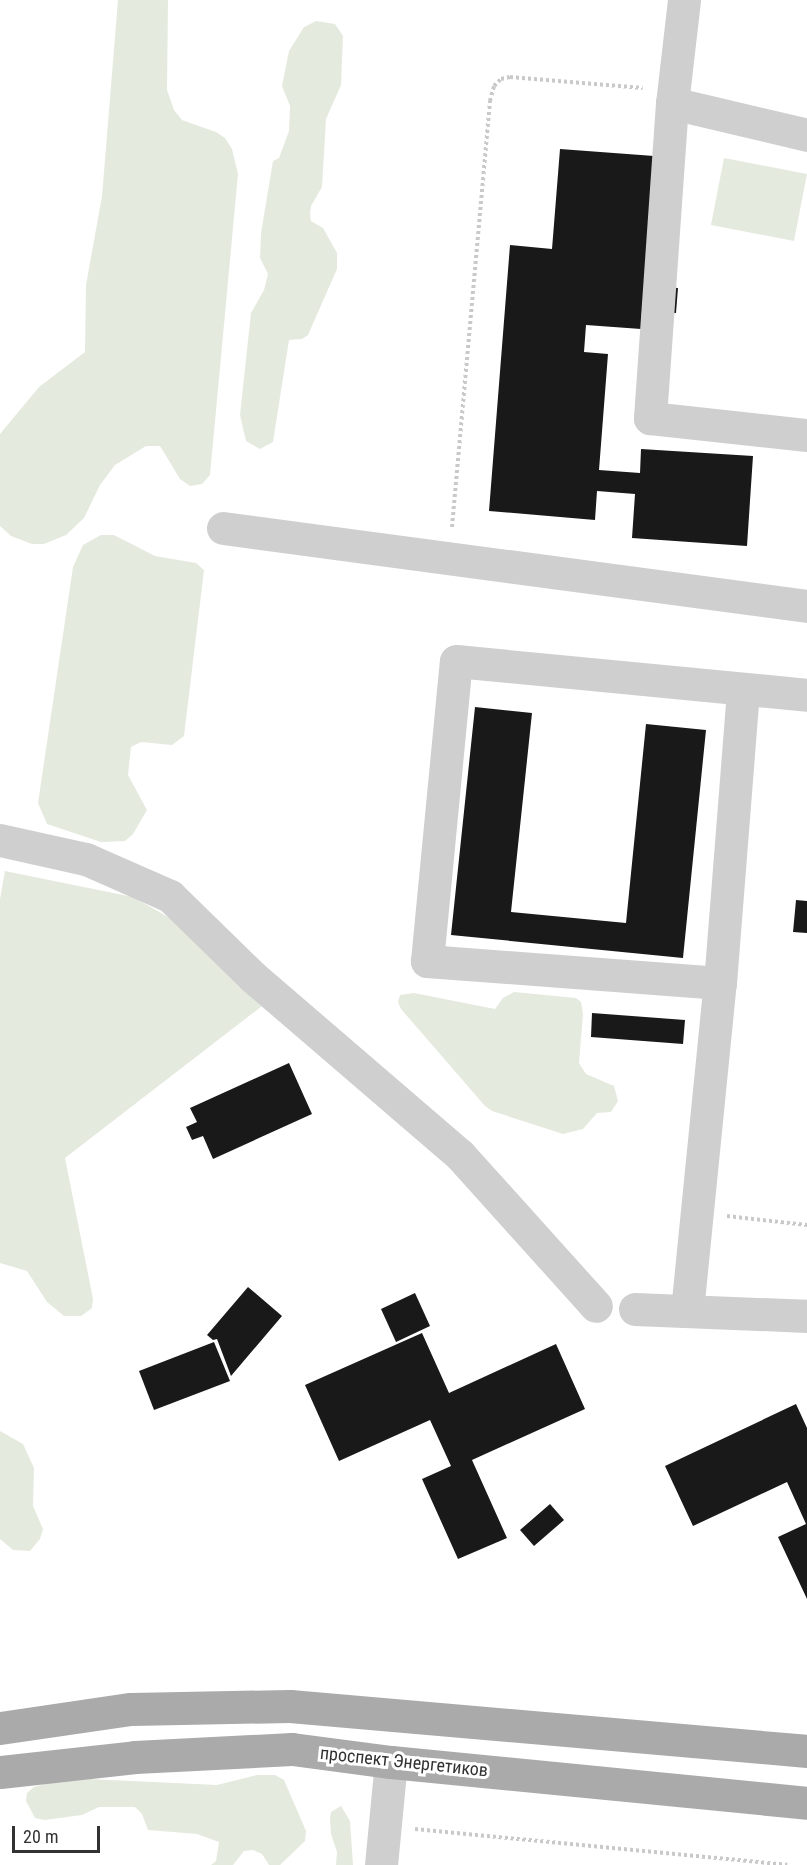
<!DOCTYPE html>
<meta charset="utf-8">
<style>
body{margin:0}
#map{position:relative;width:807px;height:1865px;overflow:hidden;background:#fff;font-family:"Roboto Condensed",sans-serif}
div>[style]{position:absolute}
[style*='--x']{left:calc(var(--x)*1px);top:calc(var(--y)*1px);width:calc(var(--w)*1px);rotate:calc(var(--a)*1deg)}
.green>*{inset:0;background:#e5eade}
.building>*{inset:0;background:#191919}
.path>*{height:4px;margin-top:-2px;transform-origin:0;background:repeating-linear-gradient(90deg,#c9c9c9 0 3px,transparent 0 6px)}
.minor>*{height:33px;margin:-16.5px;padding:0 16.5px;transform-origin:16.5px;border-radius:16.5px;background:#cfcfcf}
.major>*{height:33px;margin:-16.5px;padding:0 16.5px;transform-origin:16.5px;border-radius:16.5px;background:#aaa}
span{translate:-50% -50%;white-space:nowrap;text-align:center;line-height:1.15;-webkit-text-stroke:6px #fff;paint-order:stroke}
.street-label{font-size:18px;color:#323232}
.scale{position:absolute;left:12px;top:1826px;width:88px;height:27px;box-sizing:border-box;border:3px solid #323232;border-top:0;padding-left:8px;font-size:18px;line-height:21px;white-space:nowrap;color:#323232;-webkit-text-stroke:4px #fff;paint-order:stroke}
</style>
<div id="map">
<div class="green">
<i style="clip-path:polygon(118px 0,168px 0,167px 90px,174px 110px,182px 120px,216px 132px,225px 138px,232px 149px,238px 174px,210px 475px,202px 484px,190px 486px,180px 479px,160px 446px,146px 446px,115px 465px,100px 485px,84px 518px,66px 535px,44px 544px,32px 544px,11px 536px,0 526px,0 434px,39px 387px,85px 352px,86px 285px,102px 196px)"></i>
<i style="clip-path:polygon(316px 21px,335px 24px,343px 36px,341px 85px,326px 119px,322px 187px,311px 206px,310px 213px,311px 221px,323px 228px,337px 253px,337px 269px,308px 335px,302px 339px,289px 340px,273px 442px,260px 449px,246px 441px,240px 415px,251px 313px,264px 290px,268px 274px,260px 258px,261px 233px,273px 161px,279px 158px,289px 131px,290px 106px,282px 86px,289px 51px,304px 27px)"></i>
<i style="clip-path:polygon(724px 158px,807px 174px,794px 241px,711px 225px)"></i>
<i style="clip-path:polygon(101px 535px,114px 535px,155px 556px,196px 563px,204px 570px,184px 736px,172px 745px,141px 742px,131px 747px,128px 775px,147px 810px,133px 834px,125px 841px,101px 842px,47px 824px,38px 803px,73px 567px,83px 545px)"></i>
<i style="clip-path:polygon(5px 871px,133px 897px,175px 921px,262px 1006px,65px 1158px,93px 1299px,92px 1308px,81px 1316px,64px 1316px,47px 1302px,27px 1271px,0 1263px,0 899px)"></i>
<i style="clip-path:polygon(514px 992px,576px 998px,581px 1002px,583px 1014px,579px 1063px,586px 1074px,614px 1086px,618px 1101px,611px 1112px,597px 1113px,583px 1129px,563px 1134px,492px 1111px,485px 1106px,401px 1009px,398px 1002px,400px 995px,414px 993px,495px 1009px,503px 998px)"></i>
<i style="clip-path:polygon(0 1431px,23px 1444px,34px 1468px,33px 1506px,43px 1529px,40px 1539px,30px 1551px,13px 1550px,0 1539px)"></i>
<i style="clip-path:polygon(257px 1775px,275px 1775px,284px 1780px,306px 1831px,305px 1841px,280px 1865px,269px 1865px,262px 1854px,253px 1850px,244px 1851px,233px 1865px,211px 1865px,216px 1861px,219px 1842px,197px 1834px,148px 1830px,142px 1814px,135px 1807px,99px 1807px,82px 1815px,45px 1820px,35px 1818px,26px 1801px,27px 1793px,34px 1787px,56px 1781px,89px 1779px,217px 1785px)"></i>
<i style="clip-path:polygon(341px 1806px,350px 1821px,353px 1865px,336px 1865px,337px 1852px,331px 1834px,330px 1818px,331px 1812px)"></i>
</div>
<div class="building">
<i style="clip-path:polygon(560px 149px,654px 156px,644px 286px,678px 288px,676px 313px,642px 311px,641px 329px,586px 325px,584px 352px,608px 354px,599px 470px,640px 473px,641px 449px,753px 456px,747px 546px,632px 538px,635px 494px,597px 491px,595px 520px,489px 511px,510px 245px,552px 249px)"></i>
<i style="clip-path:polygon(475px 707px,532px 713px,511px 912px,626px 923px,646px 724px,706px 730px,683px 958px,451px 935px)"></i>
<i style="clip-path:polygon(796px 900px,807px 901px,807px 933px,793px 932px)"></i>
<i style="clip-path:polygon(592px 1013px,685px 1020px,683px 1044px,591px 1037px)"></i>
<i style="clip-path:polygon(289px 1063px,312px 1114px,213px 1159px,203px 1136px,192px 1140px,186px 1127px,197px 1122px,190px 1108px)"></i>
<i style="clip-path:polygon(248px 1287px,282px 1316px,231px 1376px,217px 1339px,213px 1340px,207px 1335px)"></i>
<i style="clip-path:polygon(415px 1293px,430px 1326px,396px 1342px,381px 1309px)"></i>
<i style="clip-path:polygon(422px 1333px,449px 1393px,556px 1344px,585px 1409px,472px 1460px,507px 1538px,458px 1559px,422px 1479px,451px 1466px,430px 1420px,339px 1461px,305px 1385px)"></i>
<i style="clip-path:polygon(214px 1342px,230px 1381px,154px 1410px,139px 1371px)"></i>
<i style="clip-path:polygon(796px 1404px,807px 1428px,807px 1599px,778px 1537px,806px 1524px,787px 1482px,693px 1526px,665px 1466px)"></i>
<i style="clip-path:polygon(550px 1504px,564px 1520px,534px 1546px,520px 1530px)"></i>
</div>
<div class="path">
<i style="--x:452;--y:527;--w:428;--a:-84.9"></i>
<i style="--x:490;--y:101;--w:16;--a:-75"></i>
<i style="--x:494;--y:86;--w:10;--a:-45"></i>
<i style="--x:501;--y:79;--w:9;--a:-13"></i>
<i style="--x:510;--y:77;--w:133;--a:4.7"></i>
<i style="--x:727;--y:1216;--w:81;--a:6.4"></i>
<i style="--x:415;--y:1829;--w:374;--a:5.5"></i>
</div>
<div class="minor">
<i style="--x:684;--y:0;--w:104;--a:96.6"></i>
<i style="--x:672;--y:103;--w:316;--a:94"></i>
<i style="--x:650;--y:418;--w:158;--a:6.2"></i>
<i style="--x:672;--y:103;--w:139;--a:13.3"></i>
<i style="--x:223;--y:528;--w:589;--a:7.61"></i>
<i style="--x:0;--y:840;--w:88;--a:12.5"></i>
<i style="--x:86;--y:859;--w:92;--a:23.8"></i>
<i style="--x:170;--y:896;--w:116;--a:44.3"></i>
<i style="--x:253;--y:977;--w:273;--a:40.7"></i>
<i style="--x:460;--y:1155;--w:203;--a:48"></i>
<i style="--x:720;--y:983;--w:294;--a:-175.7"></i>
<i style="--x:427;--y:961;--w:301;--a:-84.5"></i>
<i style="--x:456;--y:661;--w:353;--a:5.5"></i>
<i style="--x:635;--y:1309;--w:172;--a:2.3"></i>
<i style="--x:687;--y:1311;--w:330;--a:-84.3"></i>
<i style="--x:720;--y:983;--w:295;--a:-85.5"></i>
<i style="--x:381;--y:1865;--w:103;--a:-84.5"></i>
</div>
<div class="major">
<i style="--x:0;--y:1728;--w:132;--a:-8.3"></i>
<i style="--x:131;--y:1709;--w:159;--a:-1.1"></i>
<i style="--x:290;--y:1706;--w:519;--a:4.97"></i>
<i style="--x:0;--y:1772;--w:136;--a:-6.3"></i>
<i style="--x:135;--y:1757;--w:157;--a:-2.9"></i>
<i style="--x:292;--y:1749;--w:100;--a:7.5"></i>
<i style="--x:391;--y:1762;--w:418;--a:5.6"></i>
</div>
<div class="street-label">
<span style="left:404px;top:1762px;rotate:6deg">проспект Энергетиков</span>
</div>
<div class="scale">20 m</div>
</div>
